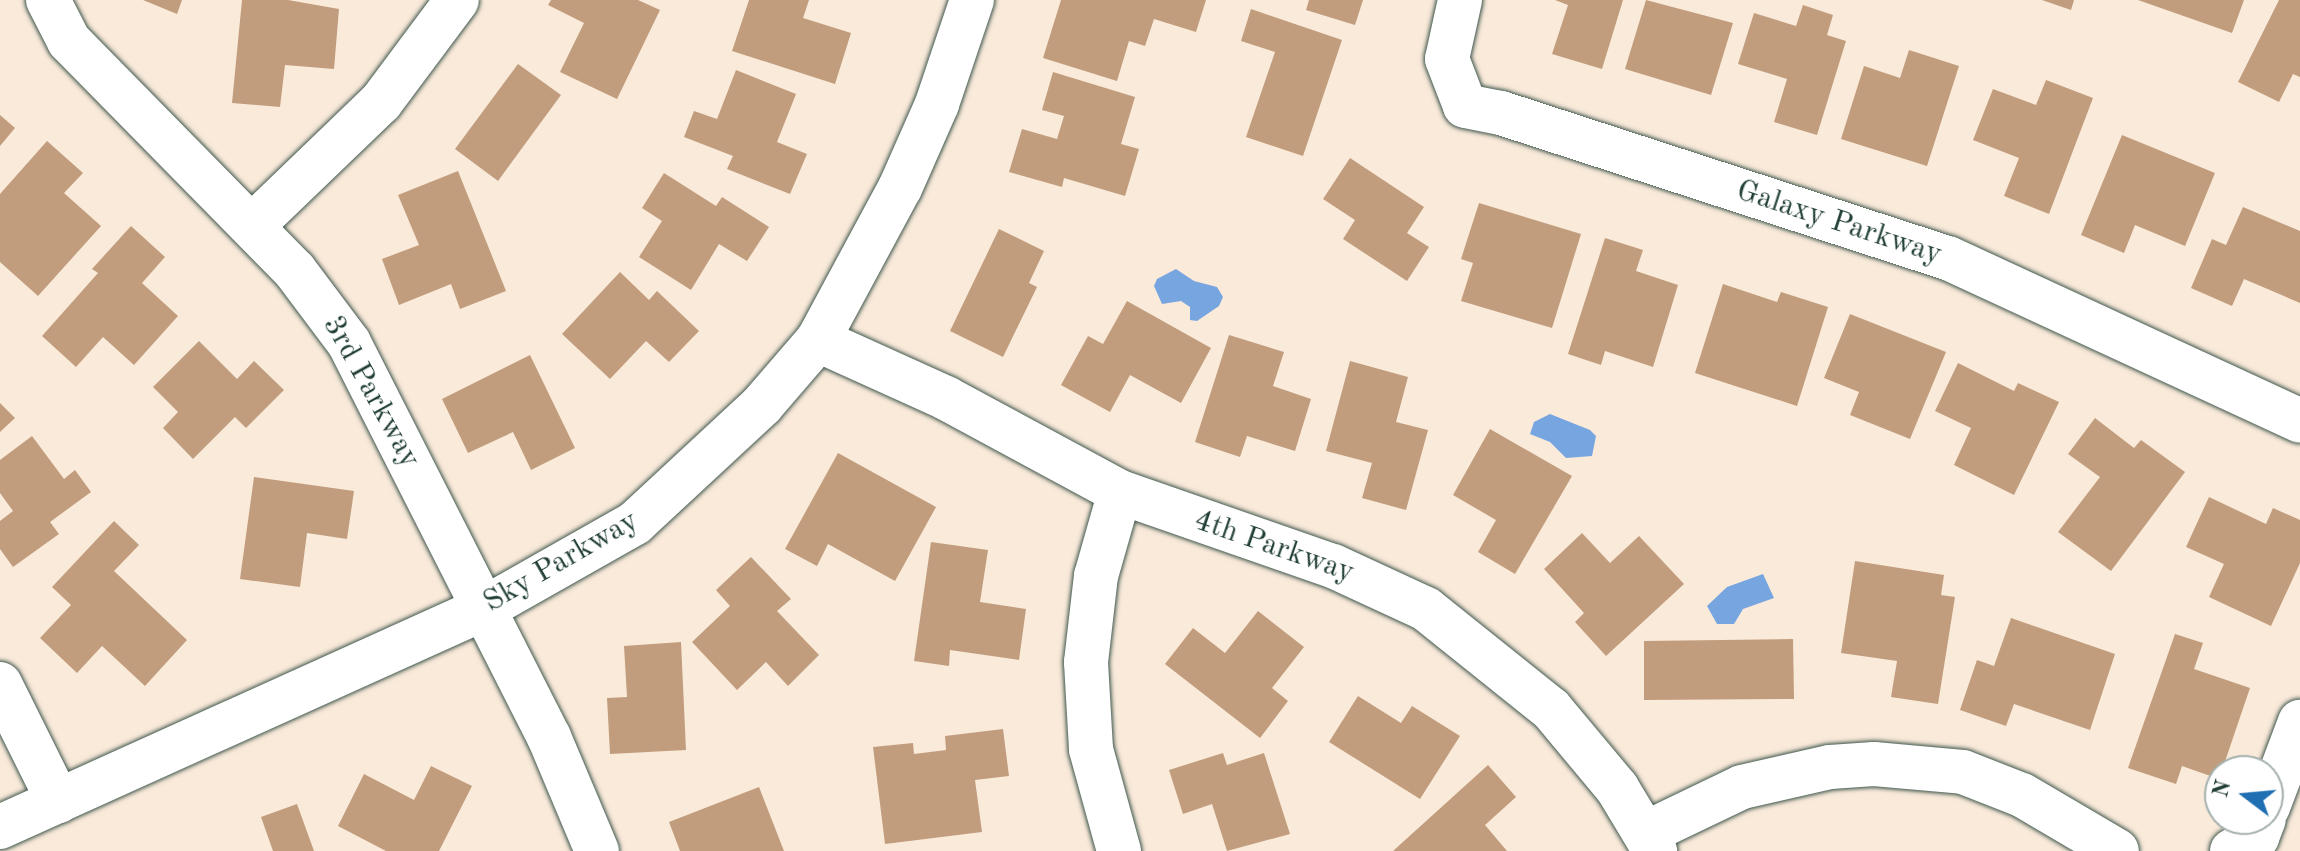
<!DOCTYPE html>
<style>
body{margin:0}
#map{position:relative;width:2300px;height:851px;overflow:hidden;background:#f9eada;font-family:"Old Standard TT",serif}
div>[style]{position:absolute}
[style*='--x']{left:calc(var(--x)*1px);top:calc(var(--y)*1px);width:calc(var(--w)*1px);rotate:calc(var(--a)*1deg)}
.water>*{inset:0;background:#77a5e0}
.building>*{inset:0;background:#c29d7d}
.roads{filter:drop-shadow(0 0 2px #40574d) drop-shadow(0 0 2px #40574d)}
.minor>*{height:44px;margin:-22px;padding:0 22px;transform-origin:22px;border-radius:22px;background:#fff}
span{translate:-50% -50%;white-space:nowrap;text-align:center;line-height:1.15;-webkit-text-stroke:7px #fff;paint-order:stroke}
.street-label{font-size:30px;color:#1f3d34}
.north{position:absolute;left:2204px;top:755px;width:80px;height:80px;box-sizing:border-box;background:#fff;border:2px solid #a5b1ae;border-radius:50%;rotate:286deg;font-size:22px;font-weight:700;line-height:32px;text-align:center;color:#1f3d34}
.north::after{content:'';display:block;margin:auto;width:28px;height:36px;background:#1f6fb2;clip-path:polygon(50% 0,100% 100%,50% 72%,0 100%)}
</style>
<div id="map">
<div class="water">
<i style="clip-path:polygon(1176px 269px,1194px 281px,1217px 287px,1223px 297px,1219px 306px,1197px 321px,1190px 320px,1190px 307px,1181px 301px,1162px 304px,1154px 286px,1157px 279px)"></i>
<i style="clip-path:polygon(1550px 414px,1590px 430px,1596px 436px,1592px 456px,1566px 458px,1550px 442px,1530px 434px,1534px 422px)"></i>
<i style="clip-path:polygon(1763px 574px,1774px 598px,1743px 609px,1734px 624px,1717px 624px,1707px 606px,1727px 587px)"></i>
</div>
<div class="building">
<i style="clip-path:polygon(143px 0,182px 0,177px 14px)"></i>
<i style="clip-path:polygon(242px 0,288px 0,339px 9px,334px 69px,285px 65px,280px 107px,232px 103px)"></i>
<i style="clip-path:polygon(551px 0,638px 0,660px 10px,617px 99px,560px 72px,584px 23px,548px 5px)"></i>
<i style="clip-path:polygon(749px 0,809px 0,803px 18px,851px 33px,835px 84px,732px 51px)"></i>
<i style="clip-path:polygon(1061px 0,1206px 0,1196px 32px,1154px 19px,1145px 46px,1129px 41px,1117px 81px,1043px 58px)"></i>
<i style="clip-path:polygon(1309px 0,1363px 0,1355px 25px,1306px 10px)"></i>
<i style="clip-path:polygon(1623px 0,1602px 69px,1552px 54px,1568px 5px,1555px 0)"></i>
<i style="clip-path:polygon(1646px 0,1733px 23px,1711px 95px,1625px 69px)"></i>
<i style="clip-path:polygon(2042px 0,2074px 0,2071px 10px)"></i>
<i style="clip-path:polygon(2138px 0,2244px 0,2232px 33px)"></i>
<i style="clip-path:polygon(2279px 0,2300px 0,2300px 77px,2293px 74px,2279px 102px,2238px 82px)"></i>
<i style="clip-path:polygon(1803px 5px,1833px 15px,1827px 35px,1846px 41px,1817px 135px,1774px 122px,1787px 79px,1738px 64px,1754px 13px,1796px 26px)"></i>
<i style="clip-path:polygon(1251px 9px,1342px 40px,1303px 156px,1246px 137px,1275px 52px,1241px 41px)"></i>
<i style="clip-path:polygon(1909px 50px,1959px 66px,1927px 166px,1841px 139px,1864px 66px,1900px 78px)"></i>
<i style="clip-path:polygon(518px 64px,561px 95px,498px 181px,455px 149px)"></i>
<i style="clip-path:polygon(736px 70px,796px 94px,777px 142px,807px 154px,790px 194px,727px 169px,733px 156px,684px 137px,694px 111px,717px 119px)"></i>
<i style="clip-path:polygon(1053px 72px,1135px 97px,1121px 144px,1139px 149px,1125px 196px,1064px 178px,1062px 187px,1009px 172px,1022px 129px,1057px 139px,1064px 116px,1042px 110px)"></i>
<i style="clip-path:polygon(2046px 80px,2093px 98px,2049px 214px,2004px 196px,2019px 158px,1973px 140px,1993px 89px,2036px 105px)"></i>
<i style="clip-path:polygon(0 115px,15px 128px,0 146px)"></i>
<i style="clip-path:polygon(2122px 135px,2215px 173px,2185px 246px,2135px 225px,2124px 253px,2081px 235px)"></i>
<i style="clip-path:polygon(47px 141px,83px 173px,64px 193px,101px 226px,38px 296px,0 262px,0 194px)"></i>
<i style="clip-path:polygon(1350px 158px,1424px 207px,1407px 233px,1429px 247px,1407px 281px,1343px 239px,1355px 220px,1323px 199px)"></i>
<i style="clip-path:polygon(458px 171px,506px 291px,460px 309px,451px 284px,399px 305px,382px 259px,419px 245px,398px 195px)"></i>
<i style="clip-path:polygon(664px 173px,716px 206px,722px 197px,769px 227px,747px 261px,719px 244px,691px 290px,639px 257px,662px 221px,642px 208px)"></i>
<i style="clip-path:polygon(1479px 203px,1581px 234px,1552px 328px,1461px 301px,1473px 263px,1461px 259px)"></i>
<i style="clip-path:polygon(2243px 207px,2300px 231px,2300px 303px,2244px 279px,2232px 306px,2191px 288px,2212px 239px,2226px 245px)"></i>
<i style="clip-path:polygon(131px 226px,165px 257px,142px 283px,178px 316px,134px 365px,103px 337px,76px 367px,42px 336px,98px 273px,92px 269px)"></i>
<i style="clip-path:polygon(999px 229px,1044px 251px,1029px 283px,1037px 287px,1003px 357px,950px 331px)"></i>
<i style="clip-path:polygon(1605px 238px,1643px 250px,1636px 271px,1678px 285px,1653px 367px,1605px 351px,1601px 365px,1568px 354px)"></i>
<i style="clip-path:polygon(620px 272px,649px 300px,657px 291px,699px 331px,669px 362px,646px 341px,610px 379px,562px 334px)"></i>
<i style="clip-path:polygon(1723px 284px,1777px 302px,1781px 292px,1828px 307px,1797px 406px,1695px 373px)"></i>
<i style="clip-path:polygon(1127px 301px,1211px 348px,1181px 403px,1130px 375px,1110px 412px,1061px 385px,1088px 336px,1103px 344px)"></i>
<i style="clip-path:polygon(1850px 314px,1946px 352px,1910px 439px,1850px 415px,1859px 392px,1824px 378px)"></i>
<i style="clip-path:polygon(1229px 335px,1284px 352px,1273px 386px,1311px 399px,1295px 451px,1247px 436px,1240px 457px,1195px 442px)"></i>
<i style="clip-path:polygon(199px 341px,237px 379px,254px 361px,284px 390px,246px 428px,235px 417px,193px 459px,163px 428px,178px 412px,153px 387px)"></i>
<i style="clip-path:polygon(530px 355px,575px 448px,531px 470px,513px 432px,468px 453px,442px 399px)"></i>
<i style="clip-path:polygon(1350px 361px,1408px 377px,1396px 422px,1428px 430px,1406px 510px,1362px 498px,1372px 463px,1326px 451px)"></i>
<i style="clip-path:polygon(1958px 363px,2014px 391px,2018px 383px,2059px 402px,2014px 495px,1954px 465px,1971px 428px,1935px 411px)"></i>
<i style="clip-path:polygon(0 403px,15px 418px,0 432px)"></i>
<i style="clip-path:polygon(2095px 418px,2134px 448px,2141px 440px,2185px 472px,2111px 571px,2058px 532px,2100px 477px,2068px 454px)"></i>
<i style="clip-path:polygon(1490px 429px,1572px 476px,1515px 574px,1478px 552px,1496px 520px,1453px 495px)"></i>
<i style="clip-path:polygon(32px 436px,64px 479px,75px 470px,91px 492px,50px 522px,59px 534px,13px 567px,0 549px,0 521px,13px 511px,0 493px,0 460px)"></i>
<i style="clip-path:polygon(838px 453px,936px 507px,895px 581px,828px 544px,817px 566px,785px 549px)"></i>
<i style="clip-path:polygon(254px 477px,354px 491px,347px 539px,307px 533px,300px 587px,240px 579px)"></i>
<i style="clip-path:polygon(2209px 497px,2266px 524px,2273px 508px,2300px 520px,2300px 563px,2271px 626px,2209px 597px,2224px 564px,2186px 547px)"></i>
<i style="clip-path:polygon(114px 521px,139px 545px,114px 571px,187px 640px,145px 686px,102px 646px,77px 673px,40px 638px,71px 605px,52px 587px)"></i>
<i style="clip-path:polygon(1582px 533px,1610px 563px,1639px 536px,1684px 584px,1606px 656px,1575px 622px,1584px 613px,1544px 569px)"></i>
<i style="clip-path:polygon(931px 542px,988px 550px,980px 602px,1026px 609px,1019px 660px,950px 650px,949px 666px,914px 661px)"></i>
<i style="clip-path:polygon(751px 557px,791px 599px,777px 611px,819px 655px,788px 686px,766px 662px,737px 690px,692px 642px,730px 606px,716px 590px)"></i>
<i style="clip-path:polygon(1855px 561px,1944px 575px,1941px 595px,1955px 597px,1938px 704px,1891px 697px,1897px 661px,1841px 653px)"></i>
<i style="clip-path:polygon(1258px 611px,1304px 647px,1272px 688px,1288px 701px,1260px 738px,1165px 664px,1193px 628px,1225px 653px)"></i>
<i style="clip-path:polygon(2011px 618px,2115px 654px,2090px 730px,2014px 704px,2006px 726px,1960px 710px,1977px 660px,1994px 666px)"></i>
<i style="clip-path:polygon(2175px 634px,2203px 643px,2194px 669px,2250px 688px,2219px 779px,2182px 766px,2176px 784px,2128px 768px)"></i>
<i style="clip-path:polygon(1793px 639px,1794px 699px,1644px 700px,1644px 641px)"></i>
<i style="clip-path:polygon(681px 642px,686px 750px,610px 754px,607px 698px,627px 697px,624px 646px)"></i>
<i style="clip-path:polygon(1358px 696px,1401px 723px,1412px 706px,1460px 736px,1420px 799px,1329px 742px)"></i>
<i style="clip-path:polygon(1003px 729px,1009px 776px,975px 780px,982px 832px,885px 844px,873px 747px,913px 743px,914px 754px,946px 750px,945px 736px)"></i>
<i style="clip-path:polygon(1223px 753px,1227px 765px,1264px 753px,1290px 834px,1227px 851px,1212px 804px,1183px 814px,1169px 770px)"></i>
<i style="clip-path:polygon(1488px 765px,1516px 797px,1485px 825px,1507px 851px,1393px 851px)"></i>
<i style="clip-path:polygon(431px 766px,472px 786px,439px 851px,386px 851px,338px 826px,364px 774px,414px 800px)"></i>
<i style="clip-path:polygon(759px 787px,784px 851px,680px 851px,669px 822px)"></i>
<i style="clip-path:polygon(297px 804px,314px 851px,273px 851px,261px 817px)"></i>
</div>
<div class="roads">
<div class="minor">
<i style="--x:48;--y:0;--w:46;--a:62.9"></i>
<i style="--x:69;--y:41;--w:322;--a:45.5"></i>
<i style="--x:295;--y:271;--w:90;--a:53.1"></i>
<i style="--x:349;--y:343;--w:442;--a:63.1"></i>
<i style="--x:549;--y:737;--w:124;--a:67.2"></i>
<i style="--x:1460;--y:0;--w:60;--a:102.4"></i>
<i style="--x:1447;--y:59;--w:50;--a:69"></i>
<i style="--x:1465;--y:106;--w:37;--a:11"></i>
<i style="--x:1501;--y:113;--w:470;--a:18"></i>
<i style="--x:1948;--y:258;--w:388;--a:24.8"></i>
<i style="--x:252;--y:226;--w:179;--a:-43.9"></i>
<i style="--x:381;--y:102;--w:127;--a:-53.3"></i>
<i style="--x:818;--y:340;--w:141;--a:24.4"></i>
<i style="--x:946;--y:398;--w:198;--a:28.4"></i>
<i style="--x:1120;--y:492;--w:225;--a:19.2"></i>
<i style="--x:1333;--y:566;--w:102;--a:24.8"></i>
<i style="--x:1426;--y:609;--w:160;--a:38.7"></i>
<i style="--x:1551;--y:709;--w:103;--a:50.1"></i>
<i style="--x:1617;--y:788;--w:74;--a:58.9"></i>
<i style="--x:0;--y:684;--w:131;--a:63.6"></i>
<i style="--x:2268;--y:807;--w:91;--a:-69.4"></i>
<i style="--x:0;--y:827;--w:532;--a:-24.3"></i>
<i style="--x:485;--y:608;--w:172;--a:-29.5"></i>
<i style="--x:635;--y:523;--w:173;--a:-42.9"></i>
<i style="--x:762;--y:405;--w:86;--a:-49.3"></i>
<i style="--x:818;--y:340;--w:173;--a:-61.7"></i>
<i style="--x:900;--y:188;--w:92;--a:-66.2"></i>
<i style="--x:937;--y:104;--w:110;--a:-71.4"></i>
<i style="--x:1646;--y:833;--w:106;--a:-25.6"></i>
<i style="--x:1742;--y:787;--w:90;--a:-12.8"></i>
<i style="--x:1830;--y:767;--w:44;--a:-3.9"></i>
<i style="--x:1874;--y:764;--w:89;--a:5.1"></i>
<i style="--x:1963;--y:772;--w:63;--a:21.3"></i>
<i style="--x:2022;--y:795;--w:110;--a:30.5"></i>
<i style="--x:1119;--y:851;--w:106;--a:-105.4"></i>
<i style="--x:1091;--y:749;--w:87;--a:-93.3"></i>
<i style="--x:1086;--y:662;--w:87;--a:-83.4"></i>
<i style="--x:1096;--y:576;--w:87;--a:-74.1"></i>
<i style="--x:2232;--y:851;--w:29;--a:-29"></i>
<i style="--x:2257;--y:837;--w:19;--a:-69"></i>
</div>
</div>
<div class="street-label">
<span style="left:1839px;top:223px;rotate:18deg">Galaxy Parkway</span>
<span style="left:371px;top:392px;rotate:61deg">3rd Parkway</span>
<span style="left:1274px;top:547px;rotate:19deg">4th Parkway</span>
<span style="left:561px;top:562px;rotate:-30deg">Sky Parkway</span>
</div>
<div class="north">N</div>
</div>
